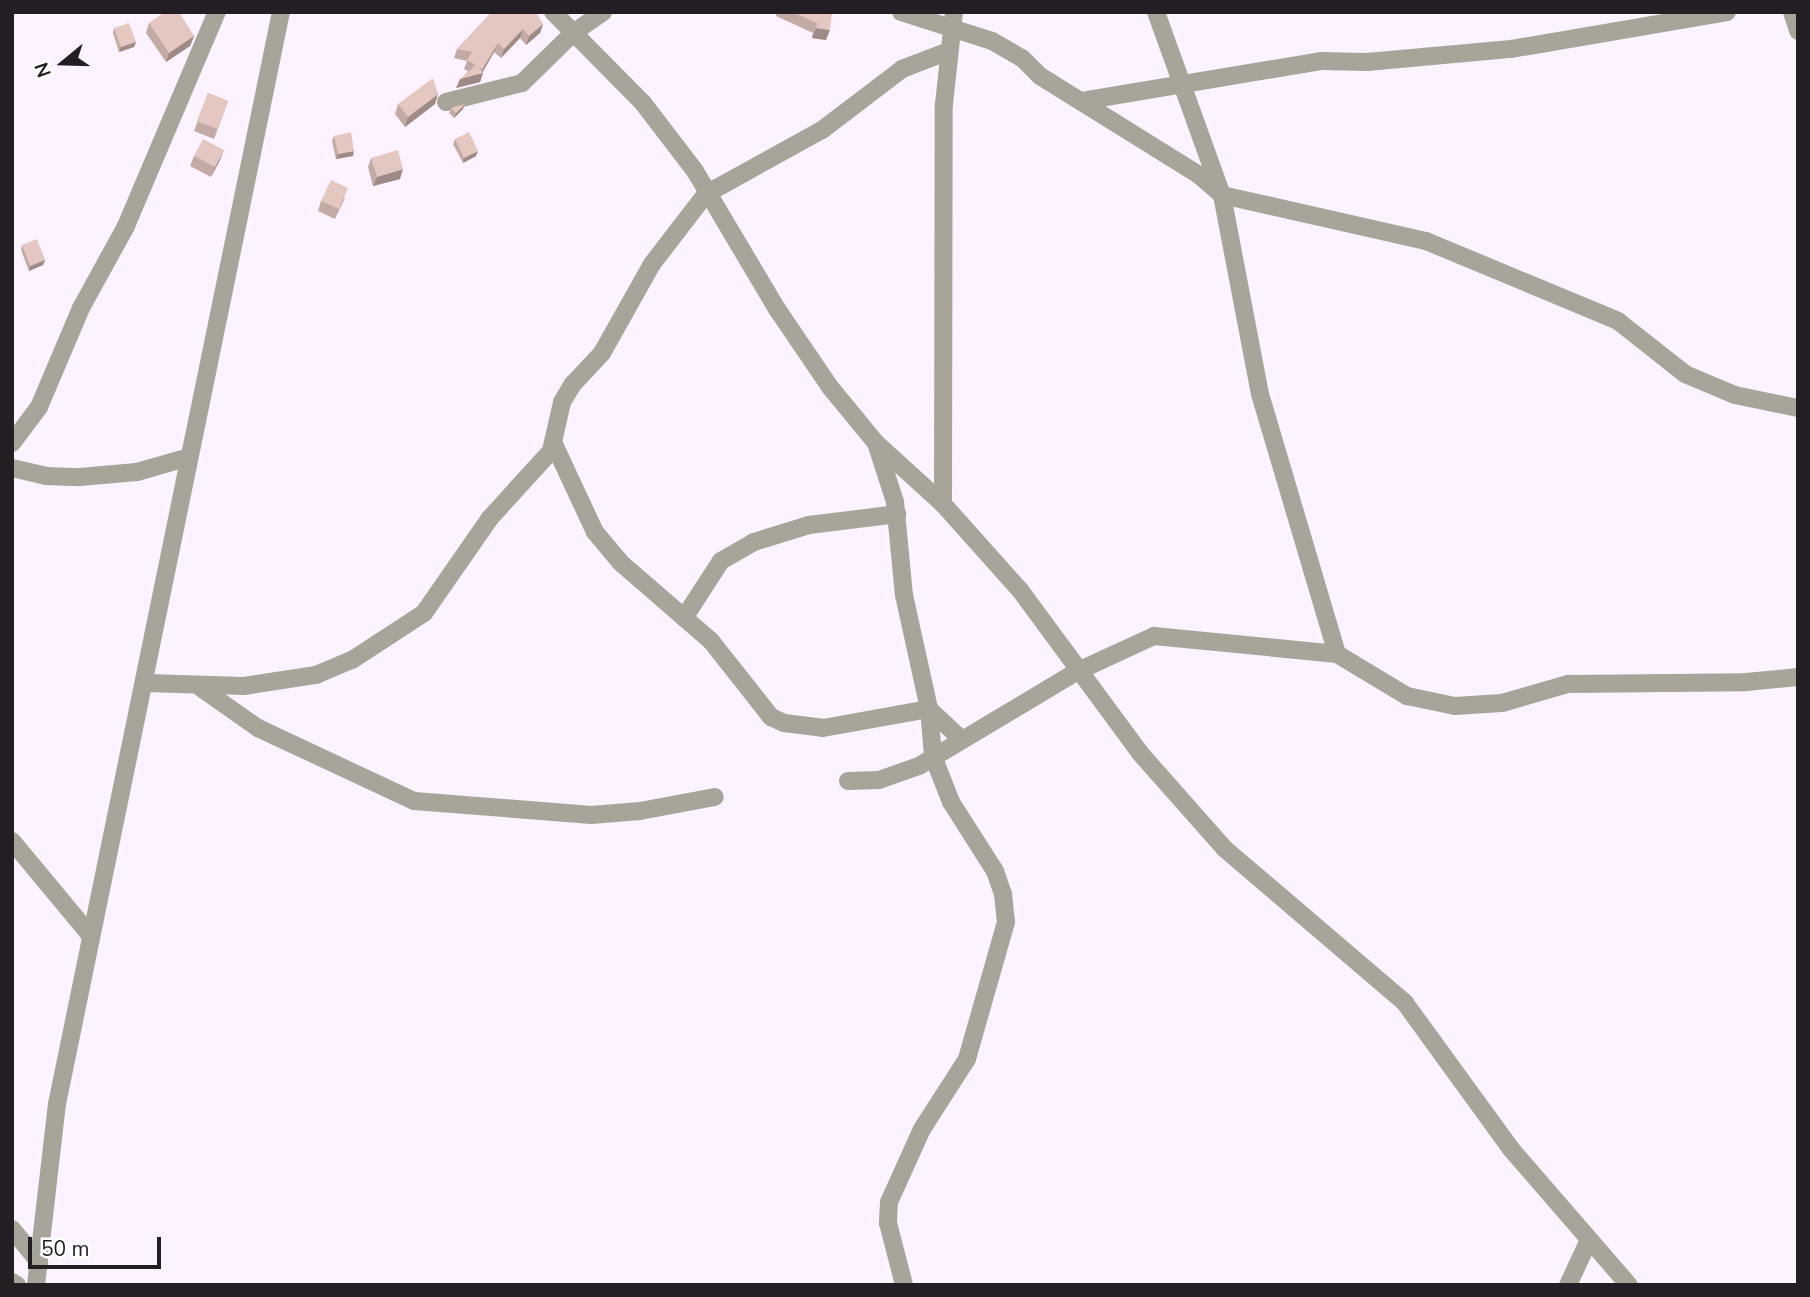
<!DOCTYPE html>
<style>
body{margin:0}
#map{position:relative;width:1810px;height:1297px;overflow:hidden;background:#fdf2ff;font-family:"Nunito Sans",sans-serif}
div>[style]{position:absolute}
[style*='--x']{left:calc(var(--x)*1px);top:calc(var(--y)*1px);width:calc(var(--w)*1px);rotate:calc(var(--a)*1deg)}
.minor>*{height:18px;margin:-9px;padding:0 9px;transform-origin:9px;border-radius:9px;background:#a7a49a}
.wall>*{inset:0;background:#c3aba5}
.shaded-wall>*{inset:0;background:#9f8b86}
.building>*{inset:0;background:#e3c7c0}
span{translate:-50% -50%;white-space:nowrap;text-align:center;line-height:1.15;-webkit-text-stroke:5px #fff;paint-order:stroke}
.frame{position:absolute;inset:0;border:14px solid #231d24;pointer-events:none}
.north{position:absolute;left:28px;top:28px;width:70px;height:70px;-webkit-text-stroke:5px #fff;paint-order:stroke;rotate:251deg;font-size:19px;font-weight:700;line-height:28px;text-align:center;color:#231d24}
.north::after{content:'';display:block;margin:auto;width:24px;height:32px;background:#231d24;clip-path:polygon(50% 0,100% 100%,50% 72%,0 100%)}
.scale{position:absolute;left:28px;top:1237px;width:133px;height:32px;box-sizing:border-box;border:4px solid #231d24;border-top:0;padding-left:9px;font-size:21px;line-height:24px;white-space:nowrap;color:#231d24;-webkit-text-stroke:5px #fff;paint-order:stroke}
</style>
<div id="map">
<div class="minor">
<i style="--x:553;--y:12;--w:128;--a:45.3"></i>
<i style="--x:643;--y:103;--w:86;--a:52.6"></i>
<i style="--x:695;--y:171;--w:161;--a:59.3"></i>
<i style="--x:777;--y:309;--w:94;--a:55.8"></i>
<i style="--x:830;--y:387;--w:72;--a:50.6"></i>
<i style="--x:876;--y:443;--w:91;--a:42.3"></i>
<i style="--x:943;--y:504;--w:115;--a:48.2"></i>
<i style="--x:1020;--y:590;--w:202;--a:53.6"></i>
<i style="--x:1140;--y:753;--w:128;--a:48.5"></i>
<i style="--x:1225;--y:849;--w:237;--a:40.5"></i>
<i style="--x:1405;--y:1003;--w:180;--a:54"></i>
<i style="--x:1511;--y:1149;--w:180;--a:49.1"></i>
<i style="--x:901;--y:12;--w:96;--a:17.7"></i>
<i style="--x:992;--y:41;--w:34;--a:30"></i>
<i style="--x:1022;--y:58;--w:25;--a:45"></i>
<i style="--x:1040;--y:76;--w:187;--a:31.9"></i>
<i style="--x:1199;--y:175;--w:30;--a:41"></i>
<i style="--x:1222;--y:195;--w:209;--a:12.7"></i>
<i style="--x:1426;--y:241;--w:208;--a:22.6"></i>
<i style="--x:1618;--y:321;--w:85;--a:38.3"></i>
<i style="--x:1685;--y:374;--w:54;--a:22.8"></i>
<i style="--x:1735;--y:395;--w:64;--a:11.7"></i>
<i style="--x:1156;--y:12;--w:195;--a:70.2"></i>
<i style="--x:1222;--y:195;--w:203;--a:79.2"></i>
<i style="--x:1260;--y:394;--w:271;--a:73.5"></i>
<i style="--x:1792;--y:12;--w:20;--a:72"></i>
<i style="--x:1082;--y:101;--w:242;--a:-9.5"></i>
<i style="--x:1321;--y:61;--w:46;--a:1.2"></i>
<i style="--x:1367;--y:62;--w:145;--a:-5.2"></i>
<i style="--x:1511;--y:49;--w:219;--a:-9.7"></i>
<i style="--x:446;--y:102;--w:78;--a:-14"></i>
<i style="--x:522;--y:83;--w:71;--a:-44.4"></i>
<i style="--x:573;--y:33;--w:37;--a:-35"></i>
<i style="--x:553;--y:442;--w:99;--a:65"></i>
<i style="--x:595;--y:532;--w:40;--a:50"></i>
<i style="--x:621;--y:563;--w:119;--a:40.9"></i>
<i style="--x:711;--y:641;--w:97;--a:51.7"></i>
<i style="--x:771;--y:717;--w:14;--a:25"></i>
<i style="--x:784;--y:723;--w:39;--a:7"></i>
<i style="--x:823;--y:728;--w:108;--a:-10.2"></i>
<i style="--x:12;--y:443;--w:45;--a:-53.1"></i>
<i style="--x:39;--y:407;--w:108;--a:-67"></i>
<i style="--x:81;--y:308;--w:94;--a:-61.2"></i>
<i style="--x:126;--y:226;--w:233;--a:-67"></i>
<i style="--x:876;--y:443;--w:62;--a:72.1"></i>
<i style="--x:895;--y:502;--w:93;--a:84.5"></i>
<i style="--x:904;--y:595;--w:117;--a:77.6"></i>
<i style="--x:929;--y:709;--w:47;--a:85.1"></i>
<i style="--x:933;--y:756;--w:49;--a:68.6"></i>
<i style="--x:951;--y:802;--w:82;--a:57.5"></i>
<i style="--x:995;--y:871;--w:24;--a:71"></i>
<i style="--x:1003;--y:894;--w:28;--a:84"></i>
<i style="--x:1006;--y:922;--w:142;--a:105.9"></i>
<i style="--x:967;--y:1059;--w:83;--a:122.7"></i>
<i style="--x:922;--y:1129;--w:80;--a:114.3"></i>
<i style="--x:889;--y:1202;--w:21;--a:93"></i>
<i style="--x:888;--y:1223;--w:64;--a:75.5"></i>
<i style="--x:12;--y:468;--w:35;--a:13"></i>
<i style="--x:46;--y:476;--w:34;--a:2"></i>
<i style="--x:80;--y:477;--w:57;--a:-5"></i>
<i style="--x:137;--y:472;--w:54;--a:-16.1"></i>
<i style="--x:943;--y:504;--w:400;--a:-89.9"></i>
<i style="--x:944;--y:104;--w:93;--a:-83.8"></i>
<i style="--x:684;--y:618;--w:68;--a:-57"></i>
<i style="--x:721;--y:561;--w:38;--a:-30"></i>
<i style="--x:754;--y:542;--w:58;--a:-17.2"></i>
<i style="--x:809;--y:525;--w:89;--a:-7.1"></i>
<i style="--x:146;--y:683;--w:98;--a:1.8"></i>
<i style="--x:244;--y:686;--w:73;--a:-8.7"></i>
<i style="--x:316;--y:675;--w:39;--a:-23"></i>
<i style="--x:352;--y:660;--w:86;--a:-33.1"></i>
<i style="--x:424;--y:613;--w:116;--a:-55.2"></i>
<i style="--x:490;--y:518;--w:91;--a:-47.7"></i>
<i style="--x:551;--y:451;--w:50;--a:-77.3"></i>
<i style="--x:562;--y:402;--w:21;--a:-59"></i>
<i style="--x:573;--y:384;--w:42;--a:-46.9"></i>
<i style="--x:602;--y:353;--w:102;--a:-60.7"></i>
<i style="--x:652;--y:264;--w:88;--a:-52.4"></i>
<i style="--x:706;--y:194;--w:132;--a:-28.9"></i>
<i style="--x:822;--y:130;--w:101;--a:-37.3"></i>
<i style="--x:902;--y:69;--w:47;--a:-21.1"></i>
<i style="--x:201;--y:688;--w:70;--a:35.1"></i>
<i style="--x:258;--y:728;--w:172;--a:25.1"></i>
<i style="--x:414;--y:801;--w:178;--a:4.5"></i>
<i style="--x:591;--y:815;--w:49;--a:-4.7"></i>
<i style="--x:640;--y:811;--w:76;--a:-10.6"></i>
<i style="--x:929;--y:709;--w:42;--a:43.1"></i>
<i style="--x:848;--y:781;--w:31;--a:-2"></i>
<i style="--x:879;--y:780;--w:42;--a:-19.3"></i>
<i style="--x:919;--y:766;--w:185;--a:-30.9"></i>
<i style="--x:1078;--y:671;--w:84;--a:-24.7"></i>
<i style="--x:1154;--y:636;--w:184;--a:5.6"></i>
<i style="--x:1337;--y:654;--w:82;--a:31"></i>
<i style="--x:1407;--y:696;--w:49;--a:11.8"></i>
<i style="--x:1455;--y:706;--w:47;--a:-3.7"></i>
<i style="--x:1502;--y:703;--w:69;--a:-16.1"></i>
<i style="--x:1568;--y:684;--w:178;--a:-0.6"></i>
<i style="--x:1746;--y:682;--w:52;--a:-5.5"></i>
<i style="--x:12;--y:841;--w:122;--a:50.3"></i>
<i style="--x:12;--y:1229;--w:43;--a:50.7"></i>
<i style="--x:12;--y:1282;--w:6;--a:31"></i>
<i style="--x:36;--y:1285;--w:182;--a:-83.4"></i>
<i style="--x:57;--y:1104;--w:1115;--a:-78.41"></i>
<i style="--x:1568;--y:1285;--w:50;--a:-65"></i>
</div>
<div class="wall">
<i style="clip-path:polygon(492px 12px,543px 24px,540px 33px,526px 45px,520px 38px,501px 58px,494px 52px,483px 72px,483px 73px,480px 82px,456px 88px,468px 71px,464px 69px,467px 61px,454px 58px,457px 49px)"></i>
<i style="clip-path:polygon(777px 12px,832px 12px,826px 40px,812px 38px,813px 33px,776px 16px)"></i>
<i style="clip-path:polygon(149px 23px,194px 36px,190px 46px,166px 62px,146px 33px)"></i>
<i style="clip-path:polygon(114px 28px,136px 42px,134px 47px,119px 52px,113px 33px)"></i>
<i style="clip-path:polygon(208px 93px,228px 101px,214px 139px,194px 131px)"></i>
<i style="clip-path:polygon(398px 104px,435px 104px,405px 127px,395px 114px)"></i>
<i style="clip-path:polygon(451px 108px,463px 109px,454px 118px,449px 113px)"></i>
<i style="clip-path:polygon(334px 136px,353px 156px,336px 159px,332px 141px)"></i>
<i style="clip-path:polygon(455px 139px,476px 156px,463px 163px,453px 144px)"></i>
<i style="clip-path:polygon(194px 156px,220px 160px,211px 177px,190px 166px)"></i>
<i style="clip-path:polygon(371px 158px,400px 179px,373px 186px,368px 167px)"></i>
<i style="clip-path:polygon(345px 198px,335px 219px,318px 211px,321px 201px)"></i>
<i style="clip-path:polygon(22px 245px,45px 260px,43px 265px,29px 271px,21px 250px)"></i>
</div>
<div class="shaded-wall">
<i style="clip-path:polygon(543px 24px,540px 33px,526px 45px,529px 36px)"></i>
<i style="clip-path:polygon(816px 28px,830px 30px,826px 40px,812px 38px)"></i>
<i style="clip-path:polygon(523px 29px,520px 38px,501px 58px,504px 49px)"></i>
<i style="clip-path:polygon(194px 36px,190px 46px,166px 62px,169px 53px)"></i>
<i style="clip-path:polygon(136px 42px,134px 47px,119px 52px,121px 47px)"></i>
<i style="clip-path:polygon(498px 43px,494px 52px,482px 73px,483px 73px,480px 82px,456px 88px,460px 79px,481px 73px)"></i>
<i style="clip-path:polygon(438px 94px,435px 104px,405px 127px,408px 117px)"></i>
<i style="clip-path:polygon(465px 104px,463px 109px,454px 118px,456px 113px)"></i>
<i style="clip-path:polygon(224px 150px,220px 160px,211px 177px,215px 167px)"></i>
<i style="clip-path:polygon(354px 151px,353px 156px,336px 159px,338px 154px)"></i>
<i style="clip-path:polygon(478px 151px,476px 156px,463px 163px,464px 158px)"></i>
<i style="clip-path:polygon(403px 169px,400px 179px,373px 186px,377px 177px)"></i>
<i style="clip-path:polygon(45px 260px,43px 265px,29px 271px,30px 266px)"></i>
</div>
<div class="building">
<i style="clip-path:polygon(165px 12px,179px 12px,194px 36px,169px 53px,149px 23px)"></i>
<i style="clip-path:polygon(492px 12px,536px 12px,543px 24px,529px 36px,523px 29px,504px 49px,498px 43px,482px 69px,478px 66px,483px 73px,460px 79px,476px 65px,467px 60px,472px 52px,457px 49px)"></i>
<i style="clip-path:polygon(792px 12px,832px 12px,830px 30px,816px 28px,817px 23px)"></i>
<i style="clip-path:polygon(129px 23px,136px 42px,121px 47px,114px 28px)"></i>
<i style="clip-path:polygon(433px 78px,438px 94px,408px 117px,398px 104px)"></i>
<i style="clip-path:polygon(208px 93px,228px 101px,218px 129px,197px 121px)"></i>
<i style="clip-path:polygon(465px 104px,456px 113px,451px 108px)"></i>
<i style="clip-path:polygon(351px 132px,354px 151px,338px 154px,334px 136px)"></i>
<i style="clip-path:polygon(469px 132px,478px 151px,464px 158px,455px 139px)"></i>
<i style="clip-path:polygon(203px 139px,224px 150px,215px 167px,194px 156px)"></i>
<i style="clip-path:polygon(398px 150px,403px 169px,377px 177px,371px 158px)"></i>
<i style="clip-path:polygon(331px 180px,348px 188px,339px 209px,321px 201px)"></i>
<i style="clip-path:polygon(37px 239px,45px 260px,30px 266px,22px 245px)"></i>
</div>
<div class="frame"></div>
<div class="north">N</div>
<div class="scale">50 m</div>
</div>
